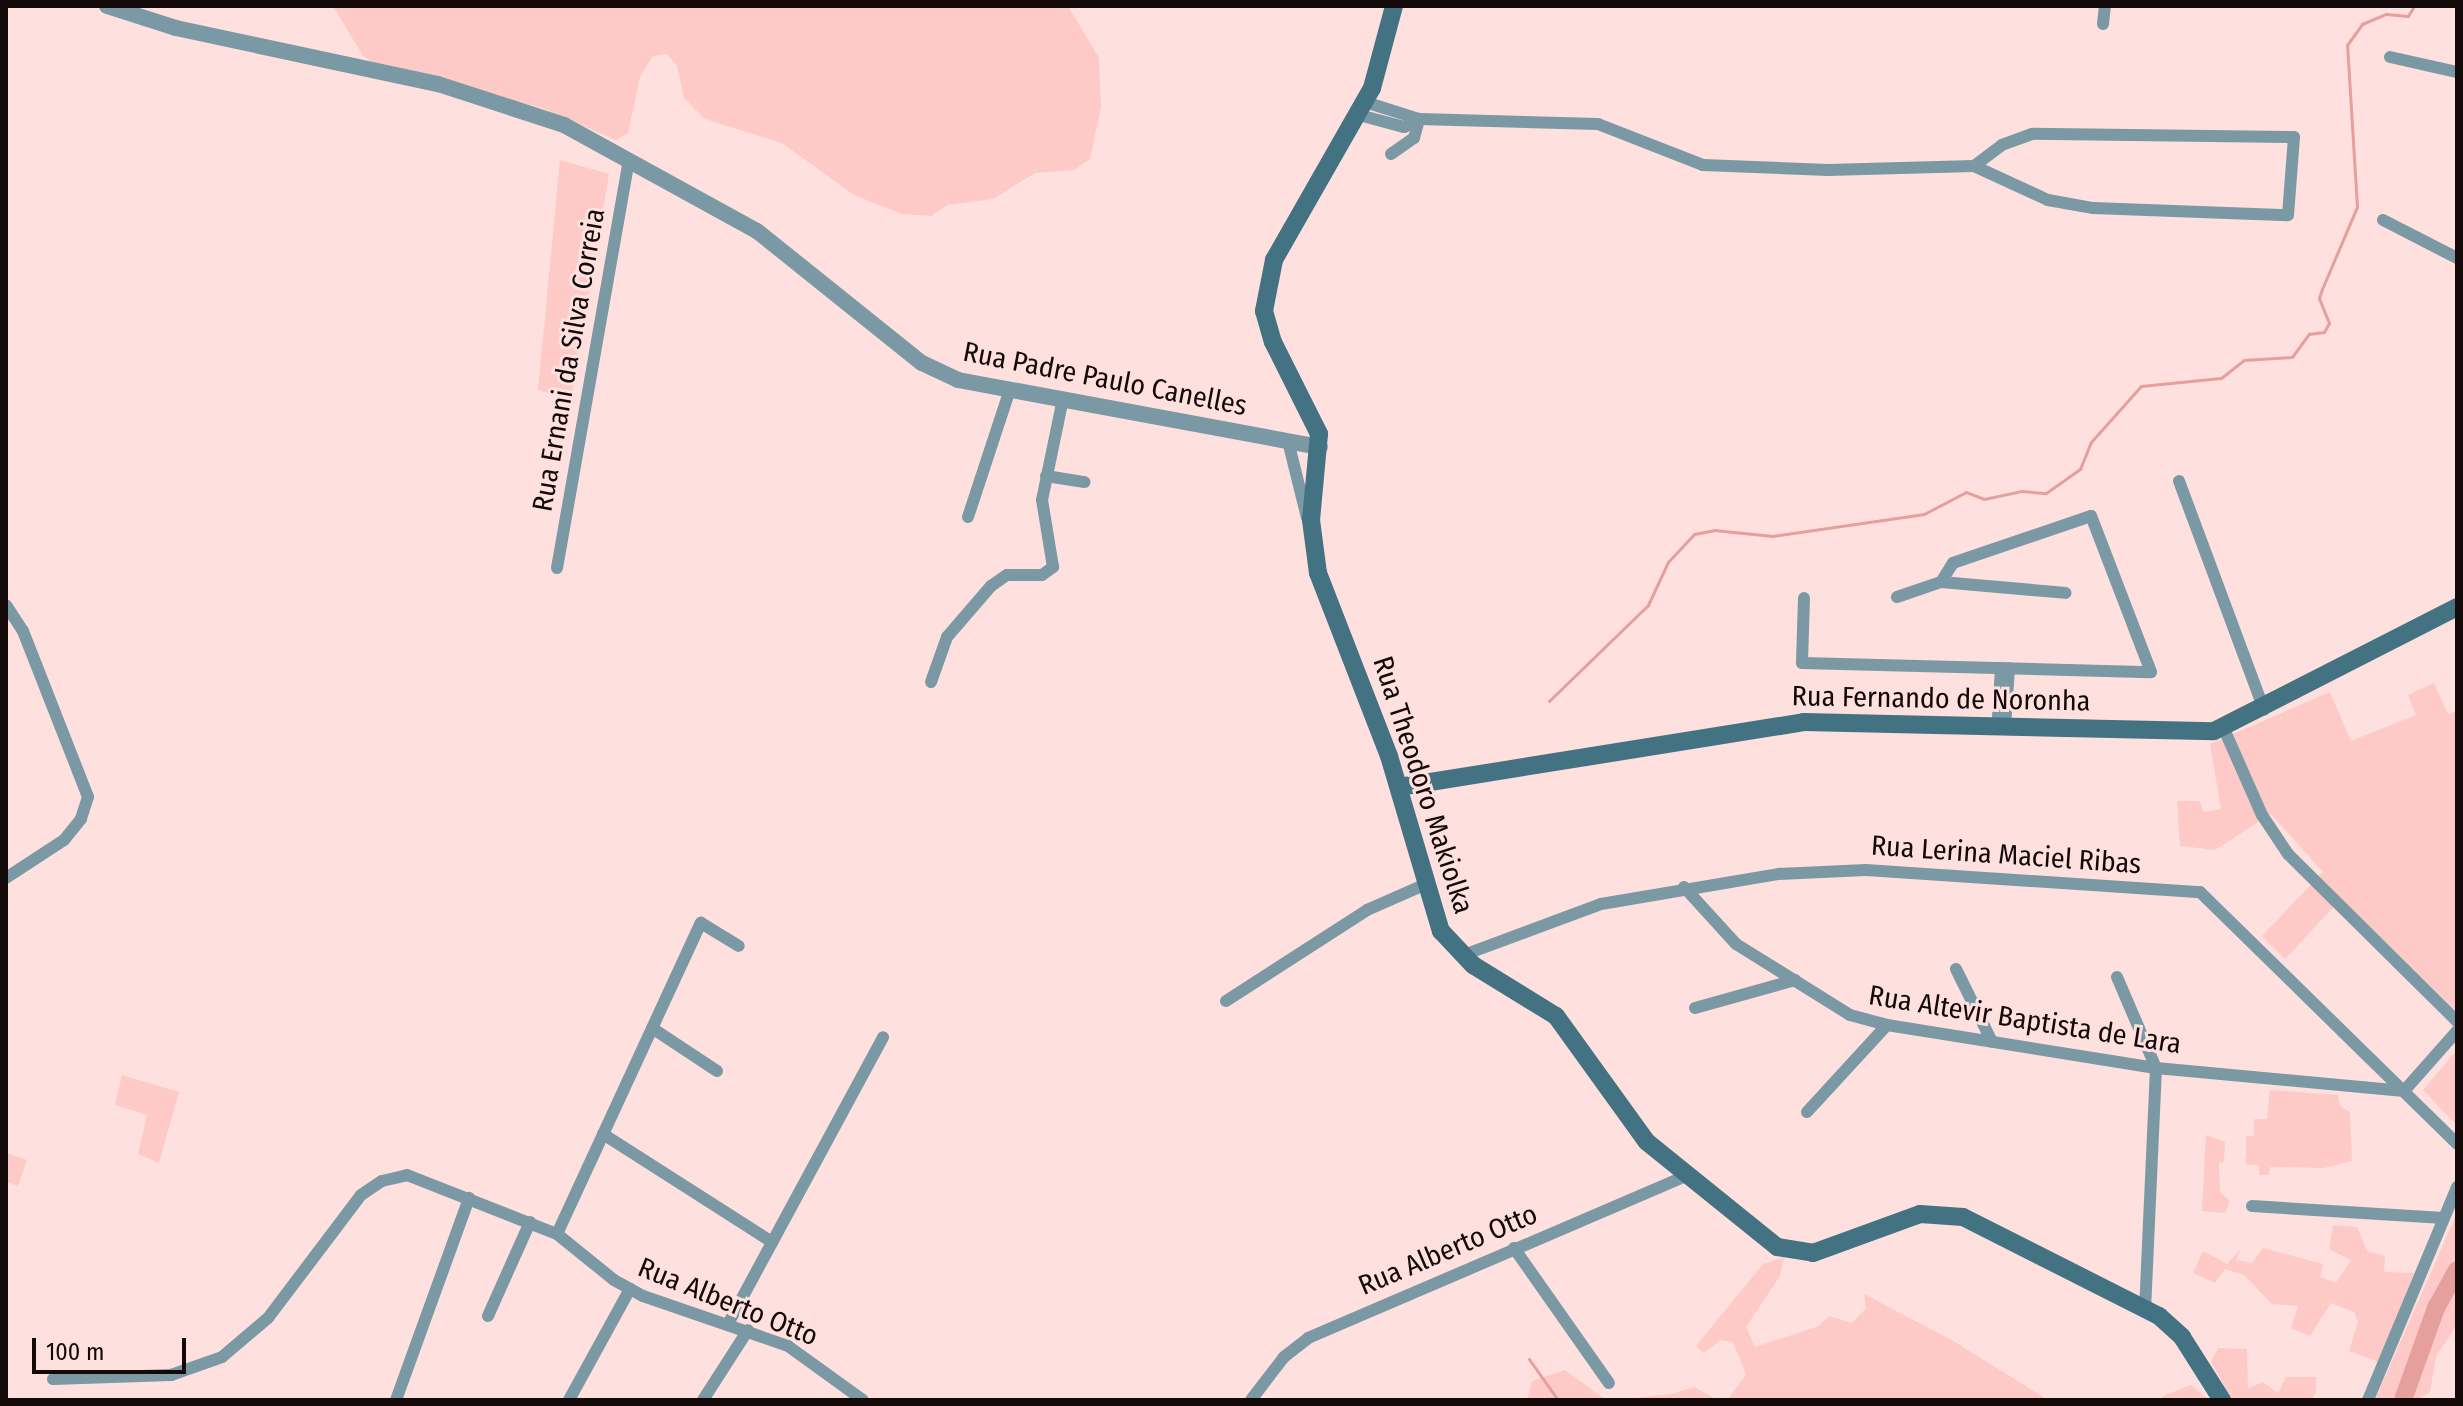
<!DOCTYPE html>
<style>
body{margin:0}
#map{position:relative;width:2463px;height:1406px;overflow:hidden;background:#fee0df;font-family:"Fira Sans Condensed",sans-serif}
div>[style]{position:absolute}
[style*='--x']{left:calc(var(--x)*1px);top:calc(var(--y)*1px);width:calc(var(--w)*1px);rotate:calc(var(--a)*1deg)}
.green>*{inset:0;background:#fdcac8}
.stream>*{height:3px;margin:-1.5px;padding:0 1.5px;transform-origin:1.5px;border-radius:1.5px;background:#e59f9d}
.river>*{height:18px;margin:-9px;padding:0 9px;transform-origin:9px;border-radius:9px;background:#e59f9d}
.minor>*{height:12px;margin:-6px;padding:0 6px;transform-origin:6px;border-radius:6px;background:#7a99a4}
.tertiary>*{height:16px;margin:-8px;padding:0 8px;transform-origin:8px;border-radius:8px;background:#7a99a4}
.secondary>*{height:18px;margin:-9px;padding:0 9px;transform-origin:9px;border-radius:9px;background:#437282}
span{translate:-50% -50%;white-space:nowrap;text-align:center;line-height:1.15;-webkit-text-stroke:6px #fee0df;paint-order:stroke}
.street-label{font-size:28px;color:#130909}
.frame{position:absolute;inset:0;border:8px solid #130909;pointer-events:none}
.scale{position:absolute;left:32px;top:1338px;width:154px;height:36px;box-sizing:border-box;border:4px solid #130909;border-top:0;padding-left:10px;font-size:24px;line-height:28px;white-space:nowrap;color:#130909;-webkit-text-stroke:6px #fee0df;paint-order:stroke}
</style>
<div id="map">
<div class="green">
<i style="clip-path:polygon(333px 6px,1068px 6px,1099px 58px,1101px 107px,1090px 159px,1074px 170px,1035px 173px,993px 199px,947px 205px,931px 216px,902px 214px,854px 195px,782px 143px,705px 119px,684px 98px,677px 66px,667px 54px,653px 56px,640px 77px,628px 133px,616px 140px,542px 108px,379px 66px,363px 56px)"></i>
<i style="clip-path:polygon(560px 160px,609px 174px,571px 400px,538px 390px)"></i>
<i style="clip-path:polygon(2434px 683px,2448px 714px,2457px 711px,2457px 1012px,2341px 899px,2285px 959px,2262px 936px,2323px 872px,2271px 814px,2215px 850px,2180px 846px,2177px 801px,2199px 801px,2204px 812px,2221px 809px,2210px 744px,2330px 692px,2351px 741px,2416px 715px,2408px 695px)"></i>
<i style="clip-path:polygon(2457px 1050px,2457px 1125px,2423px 1090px)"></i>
<i style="clip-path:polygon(122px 1075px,179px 1092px,159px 1163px,138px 1154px,147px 1115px,115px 1105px)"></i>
<i style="clip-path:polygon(2270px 1090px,2338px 1095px,2340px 1106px,2350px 1112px,2352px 1161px,2324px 1168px,2270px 1167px,2269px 1175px,2259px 1175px,2259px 1165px,2246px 1164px,2246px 1136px,2254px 1136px,2254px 1119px,2267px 1119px)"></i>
<i style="clip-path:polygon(2206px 1135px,2225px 1142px,2224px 1162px,2219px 1163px,2220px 1192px,2230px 1201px,2225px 1213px,2202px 1211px)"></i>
<i style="clip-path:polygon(6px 1153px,27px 1160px,18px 1186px,6px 1182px)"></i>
<i style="clip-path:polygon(2457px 1213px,2457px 1325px,2436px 1356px,2430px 1392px,2418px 1400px,2375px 1400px)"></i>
<i style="clip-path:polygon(2333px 1225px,2357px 1227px,2367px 1251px,2385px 1256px,2384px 1272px,2414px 1273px,2379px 1362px,2349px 1351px,2358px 1322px,2354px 1312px,2331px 1303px,2310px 1336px,2291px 1328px,2298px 1306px,2272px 1304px,2244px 1275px,2225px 1269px,2215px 1283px,2193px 1273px,2203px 1251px,2227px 1264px,2241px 1249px,2236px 1260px,2252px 1263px,2263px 1248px,2323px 1264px,2320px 1277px,2336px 1283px,2351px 1260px,2329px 1249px)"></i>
<i style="clip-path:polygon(1784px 1257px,1780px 1276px,1746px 1327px,1755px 1347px,1819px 1326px,1829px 1316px,1852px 1323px,1866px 1308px,1864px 1294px,1955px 1342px,2048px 1400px,1727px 1400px,1746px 1375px,1733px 1342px,1721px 1340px,1703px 1353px,1696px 1346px,1763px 1264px)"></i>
<i style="clip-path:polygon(2218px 1348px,2247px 1349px,2248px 1388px,2263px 1382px,2278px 1393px,2286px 1377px,2316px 1377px,2316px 1393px,2311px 1400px,2232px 1400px,2211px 1362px)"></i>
<i style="clip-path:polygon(1565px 1370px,1606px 1400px,1527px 1400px,1532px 1381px)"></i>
<i style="clip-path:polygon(2191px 1385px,2209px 1400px,2160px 1400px,2163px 1396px)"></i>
<i style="clip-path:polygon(1694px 1387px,1718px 1400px,1615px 1400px,1671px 1394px)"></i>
</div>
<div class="stream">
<i style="--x:1549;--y:701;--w:138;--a:-44.1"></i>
<i style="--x:1648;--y:605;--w:47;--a:-65.1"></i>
<i style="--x:1668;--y:562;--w:38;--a:-47"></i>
<i style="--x:1694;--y:534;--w:20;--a:-11"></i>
<i style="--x:1714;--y:530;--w:59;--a:5.8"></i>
<i style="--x:1773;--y:536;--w:153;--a:-8.3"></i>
<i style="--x:1924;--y:514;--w:47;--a:-27.6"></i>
<i style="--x:1966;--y:492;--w:19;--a:21"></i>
<i style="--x:1984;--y:499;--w:38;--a:-12"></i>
<i style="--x:2021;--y:491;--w:25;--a:5"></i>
<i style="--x:2046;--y:493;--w:42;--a:-35.2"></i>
<i style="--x:2080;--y:469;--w:29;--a:-68"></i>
<i style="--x:2091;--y:442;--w:75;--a:-48.2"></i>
<i style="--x:2141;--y:386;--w:80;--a:-5.7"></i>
<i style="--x:2221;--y:378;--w:29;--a:-38"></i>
<i style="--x:2244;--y:360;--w:48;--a:-3.6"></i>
<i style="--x:2292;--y:357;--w:29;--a:-54"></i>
<i style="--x:2309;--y:334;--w:15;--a:-8"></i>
<i style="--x:2324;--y:332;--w:10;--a:-61"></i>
<i style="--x:2329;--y:323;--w:27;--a:-112"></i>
<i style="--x:2319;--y:298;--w:9;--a:-72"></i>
<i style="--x:2322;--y:289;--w:89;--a:-66.9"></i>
<i style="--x:2357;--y:207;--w:162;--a:-93.5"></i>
<i style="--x:2347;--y:45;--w:26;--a:-54"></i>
<i style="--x:2362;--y:24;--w:26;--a:-23"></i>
<i style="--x:2386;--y:14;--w:22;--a:5"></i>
<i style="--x:2408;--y:16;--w:12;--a:-59"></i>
<i style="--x:1529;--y:1359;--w:50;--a:54.7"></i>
</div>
<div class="river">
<i style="--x:2403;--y:1400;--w:98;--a:-70.3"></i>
<i style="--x:2436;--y:1308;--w:43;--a:-61.1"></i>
</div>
<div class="minor">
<i style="--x:2103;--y:24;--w:18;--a:-84"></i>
<i style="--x:2390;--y:57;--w:69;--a:12.6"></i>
<i style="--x:1365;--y:102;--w:57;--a:17.5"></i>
<i style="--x:1419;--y:119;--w:179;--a:1.6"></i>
<i style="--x:1598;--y:124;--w:113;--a:21.3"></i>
<i style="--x:1703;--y:165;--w:125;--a:2.3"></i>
<i style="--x:1828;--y:170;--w:146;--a:-1.6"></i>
<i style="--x:1974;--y:166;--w:81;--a:24.7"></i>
<i style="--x:2048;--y:200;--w:46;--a:10.1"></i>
<i style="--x:2093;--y:208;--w:195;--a:2.1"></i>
<i style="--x:2288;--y:215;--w:78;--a:-85.6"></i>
<i style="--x:2294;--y:137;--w:262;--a:-179.3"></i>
<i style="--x:2032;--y:134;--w:32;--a:160"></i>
<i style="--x:2002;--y:145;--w:35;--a:143"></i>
<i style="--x:1359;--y:115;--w:47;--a:14.9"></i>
<i style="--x:1404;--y:127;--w:17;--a:-28"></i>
<i style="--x:1391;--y:154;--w:28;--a:-35"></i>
<i style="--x:1414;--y:138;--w:20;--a:-75"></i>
<i style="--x:2383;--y:220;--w:83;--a:27.2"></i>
<i style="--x:1288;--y:441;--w:79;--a:76.1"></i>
<i style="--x:1046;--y:476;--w:39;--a:9"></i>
<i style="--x:2179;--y:481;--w:244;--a:69.6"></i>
<i style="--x:968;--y:517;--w:135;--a:-71.8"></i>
<i style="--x:557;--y:568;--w:413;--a:-80"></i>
<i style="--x:1897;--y:597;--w:46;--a:-18.8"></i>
<i style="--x:1941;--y:582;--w:125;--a:5"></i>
<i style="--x:1804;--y:598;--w:65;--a:91.8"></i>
<i style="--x:1802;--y:663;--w:349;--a:1.5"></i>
<i style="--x:2151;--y:672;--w:167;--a:-111"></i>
<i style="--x:2091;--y:516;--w:146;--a:161.2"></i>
<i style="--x:1953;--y:563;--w:22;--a:122"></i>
<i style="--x:6;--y:605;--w:31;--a:57"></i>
<i style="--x:23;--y:631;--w:178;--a:68.6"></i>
<i style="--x:88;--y:797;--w:23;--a:108"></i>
<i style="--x:81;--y:819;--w:27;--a:129"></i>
<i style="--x:64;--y:840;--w:69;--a:146.8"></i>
<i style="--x:931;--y:682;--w:48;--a:-70.4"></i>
<i style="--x:947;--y:637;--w:67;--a:-49.2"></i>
<i style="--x:991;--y:586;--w:19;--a:-35"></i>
<i style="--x:1007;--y:575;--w:35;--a:0"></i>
<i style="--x:1042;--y:575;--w:14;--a:-36"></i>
<i style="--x:1053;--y:567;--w:68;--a:-99.3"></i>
<i style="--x:1042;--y:500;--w:103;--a:-78.3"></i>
<i style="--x:1998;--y:717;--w:49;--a:-86.5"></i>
<i style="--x:2005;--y:727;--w:59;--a:-86.1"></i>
<i style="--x:2224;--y:729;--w:94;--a:66.2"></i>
<i style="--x:2262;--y:815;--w:47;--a:56.3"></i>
<i style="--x:2288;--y:854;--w:238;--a:44.7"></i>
<i style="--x:1684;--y:887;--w:77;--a:47.6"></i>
<i style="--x:1736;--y:944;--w:134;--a:31.9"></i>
<i style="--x:1850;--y:1015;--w:38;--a:15"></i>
<i style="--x:1887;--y:1025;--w:272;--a:9.1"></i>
<i style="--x:2156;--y:1068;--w:249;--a:5.3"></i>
<i style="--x:2404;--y:1091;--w:80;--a:-48.5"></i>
<i style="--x:1461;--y:956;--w:149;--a:-20.4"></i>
<i style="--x:1601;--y:904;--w:181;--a:-9.6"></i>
<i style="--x:1779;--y:874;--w:87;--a:-2.6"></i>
<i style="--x:1866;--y:870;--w:335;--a:3.8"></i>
<i style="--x:2200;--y:892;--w:360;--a:44.4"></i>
<i style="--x:1956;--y:969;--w:81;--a:63.7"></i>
<i style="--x:2117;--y:977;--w:99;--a:66.8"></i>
<i style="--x:2156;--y:1068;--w:239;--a:92.6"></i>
<i style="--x:1226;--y:1001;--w:168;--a:-32.8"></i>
<i style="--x:1367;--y:910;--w:64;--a:-23.8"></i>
<i style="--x:1695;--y:1008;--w:104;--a:-15.6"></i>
<i style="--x:652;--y:1028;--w:78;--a:33.5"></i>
<i style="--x:1807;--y:1112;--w:118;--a:-47.4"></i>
<i style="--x:603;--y:1134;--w:201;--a:32.6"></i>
<i style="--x:2252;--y:1206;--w:192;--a:3.6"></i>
<i style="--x:557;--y:1234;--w:343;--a:-65.2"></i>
<i style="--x:701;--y:923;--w:44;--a:31.2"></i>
<i style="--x:1514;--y:1248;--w:165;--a:54.9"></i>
<i style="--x:488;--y:1316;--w:103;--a:-65.9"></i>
<i style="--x:728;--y:1324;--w:326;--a:-61.6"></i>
<i style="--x:53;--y:1379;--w:118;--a:-1.9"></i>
<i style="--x:171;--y:1375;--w:54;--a:-19.4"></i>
<i style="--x:222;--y:1357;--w:60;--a:-40.3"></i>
<i style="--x:268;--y:1318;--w:154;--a:-52.9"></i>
<i style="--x:361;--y:1195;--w:25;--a:-34"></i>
<i style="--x:382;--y:1181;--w:26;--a:-13"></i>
<i style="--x:407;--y:1175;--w:161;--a:21.5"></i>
<i style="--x:557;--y:1234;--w:73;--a:38.9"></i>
<i style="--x:614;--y:1280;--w:33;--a:29"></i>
<i style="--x:643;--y:1296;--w:153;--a:19"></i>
<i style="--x:788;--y:1346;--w:92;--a:35.8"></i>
<i style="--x:396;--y:1400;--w:215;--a:-70.1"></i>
<i style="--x:569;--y:1400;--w:127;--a:-61.2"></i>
<i style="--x:703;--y:1400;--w:83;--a:-57.3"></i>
<i style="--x:1251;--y:1400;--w:54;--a:-52.5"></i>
<i style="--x:1284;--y:1357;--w:31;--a:-38"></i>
<i style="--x:1308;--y:1338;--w:411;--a:-23.2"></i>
<i style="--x:2368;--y:1400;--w:231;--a:-67.3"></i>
</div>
<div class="tertiary">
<i style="--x:107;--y:6;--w:72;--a:17.7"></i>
<i style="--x:176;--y:28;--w:268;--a:12.1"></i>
<i style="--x:438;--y:84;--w:133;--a:18"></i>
<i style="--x:564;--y:125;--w:220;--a:28.8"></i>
<i style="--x:757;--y:231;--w:211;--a:38.7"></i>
<i style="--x:922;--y:363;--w:40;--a:25"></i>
<i style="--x:958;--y:380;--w:368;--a:10.5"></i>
</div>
<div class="secondary">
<i style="--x:1394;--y:6;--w:85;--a:105"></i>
<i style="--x:1372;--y:88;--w:198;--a:119.7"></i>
<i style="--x:1274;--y:260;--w:52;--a:101.1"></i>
<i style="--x:1264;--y:311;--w:32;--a:74"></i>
<i style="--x:1273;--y:342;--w:103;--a:63.4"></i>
<i style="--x:1319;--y:434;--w:86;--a:95.3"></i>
<i style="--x:1311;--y:520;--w:53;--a:82.5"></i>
<i style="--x:1318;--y:573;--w:196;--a:68.8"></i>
<i style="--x:1389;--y:756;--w:183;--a:73.5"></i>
<i style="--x:1441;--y:931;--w:47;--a:46.7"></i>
<i style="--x:1473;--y:965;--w:97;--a:31.6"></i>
<i style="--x:1556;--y:1016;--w:155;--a:54.2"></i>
<i style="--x:1647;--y:1142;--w:167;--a:38.9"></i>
<i style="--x:1777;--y:1247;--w:36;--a:9"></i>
<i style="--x:1813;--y:1253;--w:114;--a:-20"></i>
<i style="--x:1920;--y:1214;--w:43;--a:4"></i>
<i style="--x:1963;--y:1217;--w:220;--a:26.8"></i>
<i style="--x:2159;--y:1316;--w:31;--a:42"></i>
<i style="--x:2182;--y:1337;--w:75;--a:57.6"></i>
<i style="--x:1399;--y:787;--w:410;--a:-9.1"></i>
<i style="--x:1804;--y:722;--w:410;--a:1.3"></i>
<i style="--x:2214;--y:731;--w:273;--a:-27"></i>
</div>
<div class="street-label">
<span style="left:569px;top:360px;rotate:-80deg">Rua Ernani da Silva Correia</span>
<span style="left:1105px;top:379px;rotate:11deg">Rua Padre Paulo Canelles</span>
<span style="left:1941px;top:699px;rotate:1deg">Rua Fernando de Noronha</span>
<span style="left:1423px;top:785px;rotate:72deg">Rua Theodoro Makiolka</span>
<span style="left:2006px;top:855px;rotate:4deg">Rua Lerina Maciel Ribas</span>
<span style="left:2025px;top:1020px;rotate:9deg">Rua Altevir Baptista de Lara</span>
<span style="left:1448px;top:1250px;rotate:-23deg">Rua Alberto Otto</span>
<span style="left:728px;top:1302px;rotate:22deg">Rua Alberto Otto</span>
</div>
<div class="frame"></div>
<div class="scale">100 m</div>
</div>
